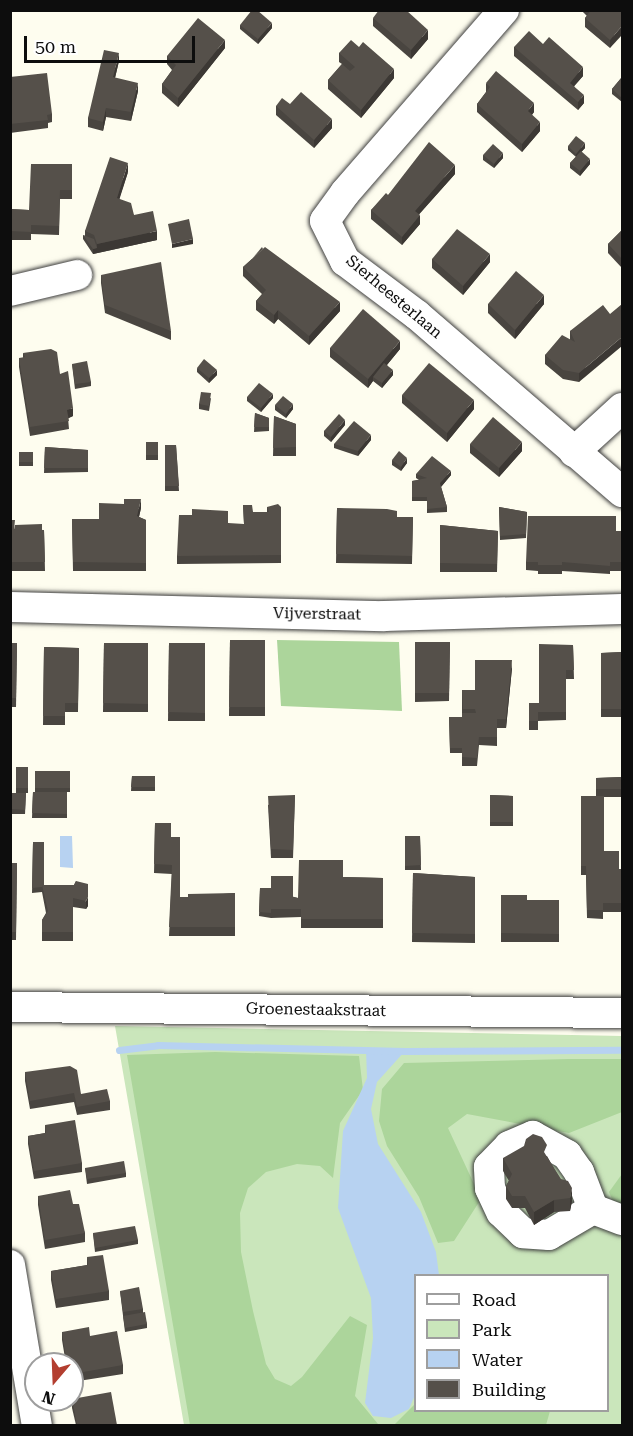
<!DOCTYPE html>
<style>
body{margin:0}
#map{position:relative;width:633px;height:1436px;overflow:hidden;background:#fefdef;font-family:"Roboto Serif",serif}
div>[style]{position:absolute}
[style*='--x']{left:calc(var(--x)*1px);top:calc(var(--y)*1px);width:calc(var(--w)*1px);rotate:calc(var(--a)*1deg)}
.green>*{inset:0;background:#cae6bb}
.forest>*{inset:0;background:#acd59b}
.water>*{inset:0;background:#b7d2f1}
.stream>*{height:7px;margin:-3.5px;padding:0 3.5px;transform-origin:3.5px;border-radius:3.5px;background:#b7d2f1}
.roads{filter:drop-shadow(0 0 2px #404040) drop-shadow(0 0 2px #404040)}
.minor>*{height:30px;margin:-15px;padding:0 15px;transform-origin:15px;border-radius:15px;background:#fff}
.wall>*{inset:0;background:#494540}
.shaded-wall>*{inset:0;background:#3c3834}
.building>*{inset:0;background:#55504a}
span{translate:-50% -50%;white-space:nowrap;text-align:center;line-height:1.15;-webkit-text-stroke:6px #fff;paint-order:stroke}
.street-label{font-size:16px;color:#0d0d0d}
.frame{position:absolute;inset:0;border:12px solid #0d0d0d;pointer-events:none}
.legend{position:absolute;left:414px;top:1274px;width:195px;height:138px;box-sizing:border-box;background:#fff;border:2px solid #9e9e9e;margin:0;padding:8px 10px;list-style:none;font-size:18px;color:#0d0d0d}
.legend li{display:flex;align-items:center;gap:12px;height:30px}
.legend b{width:30px;border:2px solid #9e9e9e}
.north{position:absolute;left:24px;top:1352px;width:60px;height:60px;box-sizing:border-box;background:#fff;border:2px solid #9e9e9e;border-radius:50%;rotate:199deg;font-size:16px;font-weight:700;line-height:24px;text-align:center;color:#0d0d0d}
.north::after{content:'';display:block;margin:auto;width:21px;height:27px;background:#b33e30;clip-path:polygon(50% 0,100% 100%,50% 72%,0 100%)}
.scale{position:absolute;left:24px;top:36px;width:171px;height:27px;box-sizing:border-box;border:3px solid #0d0d0d;border-top:0;padding-left:8px;font-size:18px;line-height:21px;white-space:nowrap;color:#0d0d0d;-webkit-text-stroke:4px #fff;paint-order:stroke}
</style>
<div id="map">
<div class="green">
<i style="clip-path:polygon(evenodd,115px 1026px,622px 1036px,622px 1425px,184px 1425px,115px 1026px,416px 1276px,608px 1276px,608px 1410px,416px 1410px,416px 1276px)"></i>
</div>
<div class="forest">
<i style="clip-path:polygon(277px 640px,399px 642px,402px 711px,281px 706px)"></i>
<i style="clip-path:polygon(215px 1052px,359px 1056px,363px 1090px,340px 1123px,333px 1178px,320px 1166px,297px 1164px,266px 1172px,248px 1188px,240px 1213px,241px 1252px,253px 1311px,266px 1364px,275px 1379px,291px 1386px,302px 1377px,350px 1316px,367px 1325px,355px 1396px,378px 1424px,394px 1425px,415px 1404px,416px 1410px,550px 1411px,546px 1425px,190px 1425px,127px 1055px)"></i>
<i style="clip-path:polygon(569px 1059px,622px 1059px,622px 1112px,569px 1133px,467px 1114px,448px 1128px,481px 1199px,454px 1241px,438px 1243px,419px 1197px,387px 1146px,379px 1121px,382px 1089px,404px 1063px)"></i>
<i style="clip-path:polygon(622px 1174px,622px 1210px,616px 1209px,609px 1192px)"></i>
</div>
<div class="water">
<i style="clip-path:polygon(60px 836px,72px 836px,73px 868px,60px 867px)"></i>
<i style="clip-path:polygon(366px 1050px,405px 1051px,377px 1082px,371px 1109px,378px 1144px,421px 1212px,436px 1252px,439px 1275px,416px 1276px,415px 1395px,409px 1409px,391px 1418px,373px 1416px,365px 1403px,373px 1338px,371px 1298px,338px 1208px,343px 1131px,367px 1078px)"></i>
</div>
<div class="stream">
<i style="--x:119;--y:1050;--w:39;--a:-7"></i>
<i style="--x:158;--y:1045;--w:247;--a:1.4"></i>
<i style="--x:405;--y:1051;--w:217;--a:-0.3"></i>
</div>
<div class="roads">
<div class="minor">
<i style="--x:504;--y:10;--w:242;--a:131"></i>
<i style="--x:345;--y:193;--w:34;--a:126"></i>
<i style="--x:325;--y:221;--w:45;--a:63.4"></i>
<i style="--x:345;--y:261;--w:90;--a:36.9"></i>
<i style="--x:417;--y:315;--w:271;--a:40.8"></i>
<i style="--x:10;--y:291;--w:69;--a:-13.4"></i>
<i style="--x:574;--y:452;--w:65;--a:-42.5"></i>
<i style="--x:10;--y:607;--w:374;--a:1.4"></i>
<i style="--x:384;--y:616;--w:238;--a:-1.7"></i>
<i style="--x:10;--y:1007;--w:612;--a:0.56"></i>
<i style="--x:593;--y:1209;--w:51;--a:149.4"></i>
<i style="--x:549;--y:1235;--w:26;--a:-176"></i>
<i style="--x:523;--y:1233;--w:30;--a:-136"></i>
<i style="--x:501;--y:1212;--w:26;--a:-115"></i>
<i style="--x:490;--y:1188;--w:21;--a:-93"></i>
<i style="--x:489;--y:1167;--w:29;--a:-46"></i>
<i style="--x:509;--y:1146;--w:26;--a:-23"></i>
<i style="--x:533;--y:1136;--w:39;--a:29"></i>
<i style="--x:567;--y:1155;--w:21;--a:55"></i>
<i style="--x:579;--y:1172;--w:40;--a:69"></i>
<i style="--x:593;--y:1209;--w:31;--a:21"></i>
<i style="--x:10;--y:1265;--w:163;--a:80.5"></i>
</div>
</div>
<div class="wall">
<i style="clip-path:polygon(581px 10px,622px 10px,610px 48px,585px 27px,585px 18px,587px 16px)"></i>
<i style="clip-path:polygon(373px 18px,428px 39px,411px 59px,373px 26px)"></i>
<i style="clip-path:polygon(240px 25px,272px 28px,258px 44px,240px 29px)"></i>
<i style="clip-path:polygon(543px 44px,583px 76px,574px 86px,584px 103px,578px 110px,514px 56px,514px 47px)"></i>
<i style="clip-path:polygon(359px 47px,394px 78px,361px 118px,328px 89px,328px 80px,342px 64px,339px 62px,339px 53px)"></i>
<i style="clip-path:polygon(225px 48px,178px 107px,162px 93px,162px 84px,172px 70px,167px 64px,167px 56px)"></i>
<i style="clip-path:polygon(119px 61px,115px 78px,138px 91px,131px 121px,106px 117px,103px 131px,88px 127px,88px 118px)"></i>
<i style="clip-path:polygon(10px 77px,52px 114px,52px 122px,48px 123px,48px 128px,10px 133px)"></i>
<i style="clip-path:polygon(622px 77px,622px 102px,612px 94px,612px 89px)"></i>
<i style="clip-path:polygon(486px 83px,534px 112px,532px 115px,540px 131px,522px 152px,477px 112px,477px 104px,486px 92px)"></i>
<i style="clip-path:polygon(290px 104px,332px 128px,314px 148px,276px 115px,276px 106px)"></i>
<i style="clip-path:polygon(568px 146px,585px 148px,581px 152px,590px 164px,580px 176px,570px 168px,570px 163px,576px 157px,568px 150px)"></i>
<i style="clip-path:polygon(483px 155px,503px 158px,494px 168px,483px 160px)"></i>
<i style="clip-path:polygon(72px 164px,72px 199px,60px 199px,59px 235px,31px 234px,31px 240px,10px 240px,10px 209px,29px 210px)"></i>
<i style="clip-path:polygon(128px 172px,119px 199px,157px 240px,93px 254px,83px 239px,83px 235px,85px 236px,85px 231px)"></i>
<i style="clip-path:polygon(455px 174px,419px 214px,420px 224px,402px 245px,371px 219px,371px 210px,388px 195px)"></i>
<i style="clip-path:polygon(622px 230px,622px 268px,608px 253px,608px 244px)"></i>
<i style="clip-path:polygon(252px 259px,340px 311px,309px 345px,278px 319px,274px 324px,256px 310px,256px 301px,262px 294px,243px 276px,243px 267px)"></i>
<i style="clip-path:polygon(432px 259px,490px 262px,463px 295px,432px 268px)"></i>
<i style="clip-path:polygon(101px 275px,171px 331px,171px 340px,105px 313px,101px 283px)"></i>
<i style="clip-path:polygon(488px 304px,544px 304px,515px 339px,488px 313px)"></i>
<i style="clip-path:polygon(610px 314px,579px 382px,563px 379px,545px 364px,545px 355px,570px 340px,570px 331px)"></i>
<i style="clip-path:polygon(330px 348px,400px 349px,387px 365px,393px 375px,382px 388px,373px 381px,368px 388px,330px 357px)"></i>
<i style="clip-path:polygon(23px 353px,60px 374px,73px 416px,68px 418px,69px 429px,30px 436px,19px 367px,19px 358px,23px 358px)"></i>
<i style="clip-path:polygon(72px 364px,91px 382px,91px 386px,75px 389px)"></i>
<i style="clip-path:polygon(197px 368px,217px 375px,209px 383px,197px 372px)"></i>
<i style="clip-path:polygon(402px 395px,474px 409px,447px 442px,402px 403px)"></i>
<i style="clip-path:polygon(247px 397px,273px 398px,261px 412px,247px 401px)"></i>
<i style="clip-path:polygon(211px 398px,209px 411px,199px 409px,199px 404px)"></i>
<i style="clip-path:polygon(275px 405px,293px 409px,286px 418px,275px 410px)"></i>
<i style="clip-path:polygon(255px 413px,269px 418px,269px 431px,254px 432px)"></i>
<i style="clip-path:polygon(274px 416px,296px 424px,296px 456px,273px 456px)"></i>
<i style="clip-path:polygon(345px 425px,331px 442px,324px 436px,324px 431px)"></i>
<i style="clip-path:polygon(371px 440px,358px 456px,334px 448px,334px 444px)"></i>
<i style="clip-path:polygon(146px 442px,158px 442px,158px 460px,146px 460px)"></i>
<i style="clip-path:polygon(470px 444px,522px 451px,499px 477px,470px 453px)"></i>
<i style="clip-path:polygon(165px 445px,176px 445px,179px 491px,165px 491px)"></i>
<i style="clip-path:polygon(45px 447px,88px 450px,88px 472px,44px 473px)"></i>
<i style="clip-path:polygon(19px 452px,33px 452px,33px 466px,19px 466px)"></i>
<i style="clip-path:polygon(392px 460px,407px 463px,401px 471px,392px 465px)"></i>
<i style="clip-path:polygon(416px 474px,451px 475px,441px 487px,447px 507px,447px 512px,427px 513px,427px 501px,412px 501px,412px 481px,419px 480px,416px 478px)"></i>
<i style="clip-path:polygon(243px 505px,253px 512px,267px 512px,267px 507px,281px 507px,281px 563px,177px 564px,177px 556px,244px 524px)"></i>
<i style="clip-path:polygon(499px 507px,527px 512px,526px 538px,500px 540px)"></i>
<i style="clip-path:polygon(141px 508px,139px 517px,146px 520px,146px 571px,73px 571px,72px 519px,99px 519px)"></i>
<i style="clip-path:polygon(337px 508px,397px 517px,413px 517px,412px 564px,336px 563px)"></i>
<i style="clip-path:polygon(10px 520px,14px 529px,44px 530px,45px 571px,10px 571px)"></i>
<i style="clip-path:polygon(440px 525px,498px 531px,497px 572px,440px 572px)"></i>
<i style="clip-path:polygon(616px 531px,622px 531px,622px 571px,610px 571px,610px 574px,562px 571px,562px 574px,538px 574px,538px 571px,526px 570px,526px 562px)"></i>
<i style="clip-path:polygon(230px 640px,265px 640px,265px 716px,229px 716px)"></i>
<i style="clip-path:polygon(415px 642px,450px 642px,449px 701px,415px 702px)"></i>
<i style="clip-path:polygon(10px 643px,17px 643px,16px 707px,10px 707px)"></i>
<i style="clip-path:polygon(104px 643px,148px 643px,148px 712px,103px 712px)"></i>
<i style="clip-path:polygon(169px 643px,205px 643px,205px 721px,168px 721px)"></i>
<i style="clip-path:polygon(573px 645px,574px 679px,566px 679px,566px 720px,538px 721px,538px 730px,529px 730px,529px 703px,539px 703px)"></i>
<i style="clip-path:polygon(44px 647px,79px 648px,78px 712px,65px 712px,65px 725px,43px 725px)"></i>
<i style="clip-path:polygon(622px 652px,622px 717px,601px 717px,601px 653px)"></i>
<i style="clip-path:polygon(512px 668px,506px 728px,497px 728px,497px 746px,479px 745px,477px 766px,462px 766px,462px 742px,462px 753px,450px 753px,449px 717px,462px 717px,462px 690px,475px 690px)"></i>
<i style="clip-path:polygon(16px 767px,28px 767px,28px 793px,16px 793px)"></i>
<i style="clip-path:polygon(35px 771px,70px 771px,70px 792px,67px 792px,67px 818px,32px 818px,33px 792px,35px 792px)"></i>
<i style="clip-path:polygon(132px 776px,155px 776px,155px 791px,131px 791px)"></i>
<i style="clip-path:polygon(622px 777px,622px 797px,604px 797px,604px 851px,619px 869px,622px 869px,622px 912px,603px 912px,603px 919px,587px 918px,586px 875px,581px 875px,581px 796px,596px 796px,596px 778px)"></i>
<i style="clip-path:polygon(10px 793px,26px 793px,25px 814px,10px 814px)"></i>
<i style="clip-path:polygon(295px 795px,293px 858px,271px 858px,268px 805px)"></i>
<i style="clip-path:polygon(490px 795px,513px 796px,513px 826px,490px 826px)"></i>
<i style="clip-path:polygon(155px 823px,171px 837px,180px 897px,188px 897px,235px 893px,235px 936px,169px 936px,172px 874px,154px 873px)"></i>
<i style="clip-path:polygon(405px 836px,420px 836px,421px 870px,405px 870px)"></i>
<i style="clip-path:polygon(33px 842px,44px 885px,74px 885px,76px 881px,88px 906px,86px 909px,73px 907px,73px 941px,42px 941px,42px 920px,46px 913px,42px 892px,32px 893px)"></i>
<i style="clip-path:polygon(10px 863px,17px 863px,16px 940px,10px 940px)"></i>
<i style="clip-path:polygon(413px 873px,475px 877px,475px 943px,412px 942px)"></i>
<i style="clip-path:polygon(343px 877px,383px 878px,383px 928px,301px 928px,301px 917px,271px 918px,271px 916px,271px 918px,259px 916px,260px 888px,298px 898px)"></i>
<i style="clip-path:polygon(501px 895px,527px 900px,559px 900px,559px 942px,501px 942px)"></i>
<i style="clip-path:polygon(25px 1072px,81px 1094px,110px 1101px,110px 1110px,77px 1115px,74px 1102px,30px 1109px,25px 1081px)"></i>
<i style="clip-path:polygon(45px 1125px,82px 1163px,82px 1172px,34px 1179px,28px 1144px,28px 1136px,45px 1133px)"></i>
<i style="clip-path:polygon(547px 1156px,572px 1201px,570px 1211px,554px 1212px,534px 1225px,525px 1208px,512px 1208px,506px 1199px,506px 1186px,509px 1181px,503px 1171px,503px 1158px)"></i>
<i style="clip-path:polygon(85px 1168px,126px 1173px,126px 1177px,87px 1184px)"></i>
<i style="clip-path:polygon(38px 1196px,73px 1204px,85px 1233px,85px 1242px,45px 1249px,38px 1205px)"></i>
<i style="clip-path:polygon(93px 1233px,138px 1240px,138px 1244px,95px 1252px)"></i>
<i style="clip-path:polygon(87px 1257px,109px 1291px,109px 1300px,56px 1308px,51px 1280px,51px 1271px,87px 1265px)"></i>
<i style="clip-path:polygon(120px 1291px,143px 1309px,143px 1313px,147px 1324px,147px 1328px,125px 1332px)"></i>
<i style="clip-path:polygon(62px 1332px,90px 1336px,123px 1365px,123px 1374px,72px 1382px,72px 1364px,66px 1364px,62px 1340px)"></i>
<i style="clip-path:polygon(72px 1399px,117px 1425px,76px 1425px,72px 1408px)"></i>
</div>
<div class="shaded-wall">
<i style="clip-path:polygon(272px 23px,272px 28px,258px 44px,258px 39px)"></i>
<i style="clip-path:polygon(622px 26px,622px 35px,610px 48px,610px 40px)"></i>
<i style="clip-path:polygon(428px 30px,428px 39px,411px 59px,411px 50px)"></i>
<i style="clip-path:polygon(225px 40px,225px 48px,178px 107px,178px 98px)"></i>
<i style="clip-path:polygon(119px 53px,119px 61px,113px 86px,113px 77px)"></i>
<i style="clip-path:polygon(583px 67px,583px 76px,570px 91px,570px 83px)"></i>
<i style="clip-path:polygon(394px 69px,394px 78px,361px 118px,361px 110px)"></i>
<i style="clip-path:polygon(138px 83px,138px 91px,131px 121px,131px 112px)"></i>
<i style="clip-path:polygon(584px 95px,584px 103px,578px 110px,578px 102px)"></i>
<i style="clip-path:polygon(534px 103px,534px 112px,528px 119px,528px 111px)"></i>
<i style="clip-path:polygon(106px 108px,106px 117px,103px 131px,103px 122px)"></i>
<i style="clip-path:polygon(332px 119px,332px 128px,314px 148px,314px 140px)"></i>
<i style="clip-path:polygon(540px 122px,540px 131px,522px 152px,522px 144px)"></i>
<i style="clip-path:polygon(585px 143px,585px 148px,576px 158px,576px 154px)"></i>
<i style="clip-path:polygon(503px 153px,503px 158px,494px 168px,494px 164px)"></i>
<i style="clip-path:polygon(590px 159px,590px 164px,580px 176px,580px 171px)"></i>
<i style="clip-path:polygon(128px 163px,128px 172px,117px 207px,117px 198px)"></i>
<i style="clip-path:polygon(455px 165px,455px 174px,415px 219px,415px 211px)"></i>
<i style="clip-path:polygon(420px 215px,420px 224px,402px 245px,402px 237px)"></i>
<i style="clip-path:polygon(157px 231px,157px 240px,93px 254px,93px 249px,97px 248px,97px 244px)"></i>
<i style="clip-path:polygon(193px 239px,193px 244px,172px 248px,172px 244px)"></i>
<i style="clip-path:polygon(490px 254px,490px 262px,463px 295px,463px 286px)"></i>
<i style="clip-path:polygon(544px 295px,544px 304px,515px 339px,515px 330px)"></i>
<i style="clip-path:polygon(340px 302px,340px 311px,309px 345px,309px 336px)"></i>
<i style="clip-path:polygon(278px 310px,278px 319px,274px 324px,274px 315px)"></i>
<i style="clip-path:polygon(622px 337px,622px 346px,579px 382px,579px 373px)"></i>
<i style="clip-path:polygon(400px 341px,400px 349px,376px 378px,373px 377px,373px 381px,368px 388px,368px 379px)"></i>
<i style="clip-path:polygon(217px 370px,217px 375px,209px 383px,209px 378px)"></i>
<i style="clip-path:polygon(393px 370px,393px 375px,382px 388px,382px 383px)"></i>
<i style="clip-path:polygon(273px 394px,273px 398px,261px 412px,261px 408px)"></i>
<i style="clip-path:polygon(474px 400px,474px 409px,447px 442px,447px 433px)"></i>
<i style="clip-path:polygon(293px 404px,293px 409px,286px 418px,286px 414px)"></i>
<i style="clip-path:polygon(73px 408px,73px 416px,67px 419px,67px 410px)"></i>
<i style="clip-path:polygon(345px 420px,345px 425px,331px 442px,331px 437px)"></i>
<i style="clip-path:polygon(371px 435px,371px 440px,358px 456px,358px 451px)"></i>
<i style="clip-path:polygon(522px 442px,522px 451px,499px 477px,499px 468px)"></i>
<i style="clip-path:polygon(407px 458px,407px 463px,401px 471px,401px 467px)"></i>
<i style="clip-path:polygon(451px 471px,451px 475px,440px 488px,440px 483px)"></i>
<i style="clip-path:polygon(141px 499px,141px 508px,137px 525px,137px 516px)"></i>
<i style="clip-path:polygon(512px 660px,512px 668px,506px 728px,506px 719px)"></i>
<i style="clip-path:polygon(88px 897px,88px 906px,86px 909px,86px 901px)"></i>
<i style="clip-path:polygon(572px 1188px,572px 1201px,570px 1211px,570px 1198px)"></i>
<i style="clip-path:polygon(554px 1200px,554px 1212px,534px 1225px,534px 1212px)"></i>
</div>
<div class="building">
<i style="clip-path:polygon(252px 10px,257px 10px,272px 23px,258px 39px,240px 25px)"></i>
<i style="clip-path:polygon(379px 10px,406px 10px,428px 30px,411px 50px,373px 18px)"></i>
<i style="clip-path:polygon(591px 10px,622px 10px,622px 26px,610px 40px,585px 18px)"></i>
<i style="clip-path:polygon(198px 18px,225px 40px,178px 98px,162px 84px,176px 65px,167px 56px)"></i>
<i style="clip-path:polygon(529px 31px,543px 44px,549px 37px,583px 67px,570px 83px,584px 95px,578px 102px,514px 47px)"></i>
<i style="clip-path:polygon(351px 40px,359px 47px,363px 42px,394px 69px,361px 110px,328px 80px,342px 64px,350px 71px,355px 67px,339px 53px)"></i>
<i style="clip-path:polygon(104px 50px,119px 53px,113px 77px,138px 83px,131px 112px,106px 108px,103px 122px,88px 118px)"></i>
<i style="clip-path:polygon(496px 71px,534px 103px,528px 111px,540px 122px,522px 144px,477px 104px,490px 87px,486px 83px)"></i>
<i style="clip-path:polygon(47px 73px,52px 114px,47px 115px,48px 120px,10px 124px,10px 77px)"></i>
<i style="clip-path:polygon(622px 77px,622px 98px,612px 89px)"></i>
<i style="clip-path:polygon(301px 92px,332px 119px,314px 140px,276px 106px,282px 98px,290px 104px)"></i>
<i style="clip-path:polygon(576px 136px,585px 143px,576px 154px,568px 146px)"></i>
<i style="clip-path:polygon(429px 142px,455px 165px,415px 211px,420px 215px,402px 237px,371px 210px,386px 193px,388px 195px)"></i>
<i style="clip-path:polygon(493px 144px,503px 153px,494px 164px,483px 155px)"></i>
<i style="clip-path:polygon(581px 151px,590px 159px,580px 171px,570px 163px)"></i>
<i style="clip-path:polygon(110px 157px,128px 163px,117px 198px,131px 203px,134px 215px,153px 211px,157px 231px,97px 244px,94px 235px,85px 231px)"></i>
<i style="clip-path:polygon(31px 164px,72px 164px,72px 190px,60px 190px,59px 226px,31px 225px,31px 232px,10px 231px,10px 209px,29px 210px)"></i>
<i style="clip-path:polygon(189px 219px,193px 239px,172px 244px,168px 224px)"></i>
<i style="clip-path:polygon(457px 229px,490px 254px,463px 286px,432px 259px)"></i>
<i style="clip-path:polygon(622px 230px,622px 259px,608px 244px)"></i>
<i style="clip-path:polygon(83px 235px,94px 239px,97px 248px,93px 249px)"></i>
<i style="clip-path:polygon(262px 247px,263px 249px,252px 259px)"></i>
<i style="clip-path:polygon(265px 247px,340px 302px,309px 336px,278px 310px,274px 315px,256px 301px,266px 290px,243px 267px)"></i>
<i style="clip-path:polygon(161px 262px,171px 331px,105px 305px,101px 275px)"></i>
<i style="clip-path:polygon(516px 271px,544px 295px,515px 330px,488px 304px)"></i>
<i style="clip-path:polygon(622px 304px,622px 337px,579px 373px,563px 370px,545px 355px,562px 335px,575px 342px,570px 331px,603px 305px,610px 314px)"></i>
<i style="clip-path:polygon(363px 309px,400px 341px,368px 379px,330px 348px)"></i>
<i style="clip-path:polygon(51px 349px,57px 352px,60px 374px,68px 371px,73px 408px,67px 410px,69px 421px,30px 427px,19px 358px,25px 357px,23px 353px)"></i>
<i style="clip-path:polygon(204px 359px,217px 370px,209px 378px,197px 368px)"></i>
<i style="clip-path:polygon(87px 361px,91px 382px,75px 384px,72px 364px)"></i>
<i style="clip-path:polygon(384px 363px,393px 370px,382px 383px,373px 377px)"></i>
<i style="clip-path:polygon(429px 363px,474px 400px,447px 433px,402px 395px)"></i>
<i style="clip-path:polygon(259px 383px,273px 394px,261px 408px,247px 397px)"></i>
<i style="clip-path:polygon(201px 392px,211px 393px,209px 406px,199px 404px)"></i>
<i style="clip-path:polygon(283px 396px,293px 404px,286px 414px,275px 405px)"></i>
<i style="clip-path:polygon(255px 413px,269px 418px,269px 427px,254px 427px)"></i>
<i style="clip-path:polygon(339px 414px,345px 420px,331px 437px,324px 431px)"></i>
<i style="clip-path:polygon(274px 416px,296px 424px,296px 447px,273px 448px)"></i>
<i style="clip-path:polygon(493px 417px,522px 442px,499px 468px,470px 444px)"></i>
<i style="clip-path:polygon(354px 421px,371px 435px,358px 451px,334px 444px)"></i>
<i style="clip-path:polygon(146px 442px,158px 442px,158px 455px,146px 455px)"></i>
<i style="clip-path:polygon(165px 445px,176px 445px,179px 486px,165px 486px)"></i>
<i style="clip-path:polygon(45px 447px,88px 450px,88px 468px,44px 468px)"></i>
<i style="clip-path:polygon(399px 451px,407px 458px,401px 467px,392px 460px)"></i>
<i style="clip-path:polygon(19px 452px,33px 452px,33px 462px,19px 462px)"></i>
<i style="clip-path:polygon(432px 456px,451px 471px,440px 483px,447px 507px,427px 509px,427px 497px,412px 497px,412px 481px,427px 478px,416px 474px)"></i>
<i style="clip-path:polygon(124px 499px,141px 499px,137px 516px,146px 520px,146px 563px,73px 562px,72px 519px,99px 519px,99px 503px,124px 504px)"></i>
<i style="clip-path:polygon(278px 504px,281px 507px,281px 555px,177px 556px,179px 515px,192px 515px,192px 509px,228px 511px,228px 523px,244px 524px,243px 505px,252px 505px,253px 512px,269px 512px,267px 507px)"></i>
<i style="clip-path:polygon(499px 507px,527px 512px,526px 534px,500px 536px)"></i>
<i style="clip-path:polygon(337px 508px,387px 509px,397px 511px,397px 517px,413px 517px,412px 556px,336px 554px)"></i>
<i style="clip-path:polygon(528px 516px,616px 516px,616px 531px,622px 531px,622px 562px,610px 562px,610px 566px,562px 562px,562px 565px,538px 565px,538px 562px,526px 562px)"></i>
<i style="clip-path:polygon(10px 520px,15px 520px,14px 530px,44px 530px,45px 562px,10px 562px)"></i>
<i style="clip-path:polygon(42px 524px,42px 530px,14px 530px,15px 525px)"></i>
<i style="clip-path:polygon(440px 525px,498px 531px,497px 564px,440px 563px)"></i>
<i style="clip-path:polygon(230px 640px,265px 640px,265px 707px,229px 707px)"></i>
<i style="clip-path:polygon(415px 642px,450px 642px,449px 693px,415px 693px)"></i>
<i style="clip-path:polygon(10px 643px,17px 643px,16px 698px,10px 698px)"></i>
<i style="clip-path:polygon(104px 643px,148px 643px,148px 704px,103px 703px)"></i>
<i style="clip-path:polygon(169px 643px,205px 643px,205px 713px,168px 712px)"></i>
<i style="clip-path:polygon(539px 644px,573px 645px,574px 670px,566px 670px,566px 712px,538px 712px,538px 721px,529px 721px,529px 703px,539px 703px)"></i>
<i style="clip-path:polygon(44px 647px,79px 648px,78px 703px,65px 703px,65px 716px,43px 716px)"></i>
<i style="clip-path:polygon(622px 652px,622px 709px,601px 709px,601px 653px)"></i>
<i style="clip-path:polygon(475px 660px,512px 660px,506px 719px,497px 719px,497px 737px,479px 737px,477px 758px,462px 757px,462px 713px,476px 713px,475px 709px,463px 709px,462px 690px,475px 690px)"></i>
<i style="clip-path:polygon(449px 717px,462px 717px,462px 748px,450px 748px)"></i>
<i style="clip-path:polygon(16px 767px,28px 767px,28px 788px,16px 788px)"></i>
<i style="clip-path:polygon(35px 771px,70px 771px,70px 788px,35px 788px)"></i>
<i style="clip-path:polygon(132px 776px,155px 776px,155px 787px,131px 787px)"></i>
<i style="clip-path:polygon(622px 777px,622px 789px,596px 789px,596px 778px)"></i>
<i style="clip-path:polygon(33px 792px,67px 792px,67px 814px,32px 813px)"></i>
<i style="clip-path:polygon(10px 793px,26px 793px,25px 810px,10px 809px)"></i>
<i style="clip-path:polygon(295px 795px,293px 850px,271px 849px,268px 796px)"></i>
<i style="clip-path:polygon(490px 795px,513px 796px,513px 822px,490px 822px)"></i>
<i style="clip-path:polygon(581px 796px,604px 796px,604px 851px,619px 851px,619px 869px,622px 869px,622px 903px,603px 903px,603px 910px,587px 910px,586px 866px,581px 866px)"></i>
<i style="clip-path:polygon(155px 823px,171px 823px,171px 837px,180px 837px,180px 897px,188px 897px,188px 894px,235px 893px,235px 927px,169px 927px,172px 865px,154px 864px)"></i>
<i style="clip-path:polygon(405px 836px,420px 836px,421px 865px,405px 866px)"></i>
<i style="clip-path:polygon(33px 842px,44px 842px,44px 885px,42px 885px,42px 887px,32px 888px)"></i>
<i style="clip-path:polygon(299px 860px,343px 860px,343px 877px,383px 878px,383px 919px,301px 919px,301px 909px,271px 909px,271px 876px,293px 876px,293px 897px,298px 898px)"></i>
<i style="clip-path:polygon(10px 863px,17px 863px,16px 932px,10px 932px)"></i>
<i style="clip-path:polygon(413px 873px,475px 877px,475px 934px,412px 933px)"></i>
<i style="clip-path:polygon(76px 881px,88px 884px,88px 897px,86px 901px,73px 898px,73px 932px,42px 932px,42px 920px,48px 911px,42px 885px,74px 885px)"></i>
<i style="clip-path:polygon(260px 888px,271px 888px,271px 913px,259px 912px)"></i>
<i style="clip-path:polygon(501px 895px,527px 895px,527px 900px,559px 900px,559px 934px,501px 933px)"></i>
<i style="clip-path:polygon(70px 1066px,77px 1070px,81px 1094px,107px 1089px,110px 1101px,77px 1107px,74px 1093px,30px 1101px,25px 1072px)"></i>
<i style="clip-path:polygon(75px 1120px,82px 1163px,34px 1171px,28px 1136px,46px 1133px,45px 1125px)"></i>
<i style="clip-path:polygon(533px 1134px,542px 1137px,547px 1145px,544px 1152px,561px 1179px,568px 1181px,572px 1188px,570px 1198px,554px 1200px,534px 1212px,525px 1196px,512px 1196px,506px 1186px,512px 1174px,503px 1158px,524px 1146px,526px 1139px)"></i>
<i style="clip-path:polygon(124px 1161px,126px 1173px,87px 1179px,85px 1168px)"></i>
<i style="clip-path:polygon(70px 1190px,73px 1204px,79px 1204px,85px 1233px,45px 1240px,38px 1196px)"></i>
<i style="clip-path:polygon(135px 1226px,138px 1240px,95px 1248px,93px 1233px)"></i>
<i style="clip-path:polygon(103px 1255px,109px 1291px,56px 1299px,51px 1271px,88px 1265px,87px 1257px)"></i>
<i style="clip-path:polygon(139px 1287px,143px 1309px,123px 1312px,120px 1291px)"></i>
<i style="clip-path:polygon(145px 1312px,147px 1324px,125px 1328px,123px 1316px)"></i>
<i style="clip-path:polygon(89px 1327px,90px 1336px,117px 1331px,123px 1365px,72px 1374px,72px 1364px,67px 1364px,62px 1332px)"></i>
<i style="clip-path:polygon(111px 1392px,117px 1425px,77px 1425px,72px 1399px)"></i>
</div>
<div class="street-label">
<span style="left:394px;top:297px;rotate:40deg">Sierheesterlaan</span>
<span style="left:317px;top:614px;rotate:1deg">Vijverstraat</span>
<span style="left:316px;top:1010px;rotate:1deg">Groenestaakstraat</span>
</div>
<div class="frame"></div>
<ul class="legend">
<li><b style="height:8px;background:#fff"></b>Road</li>
<li><b style="height:16px;background:#cae6bb"></b>Park</li>
<li><b style="height:16px;background:#b7d2f1"></b>Water</li>
<li><b style="height:16px;background:#55504a"></b>Building</li>
</ul>
<div class="north">N</div>
<div class="scale">50 m</div>
</div>
